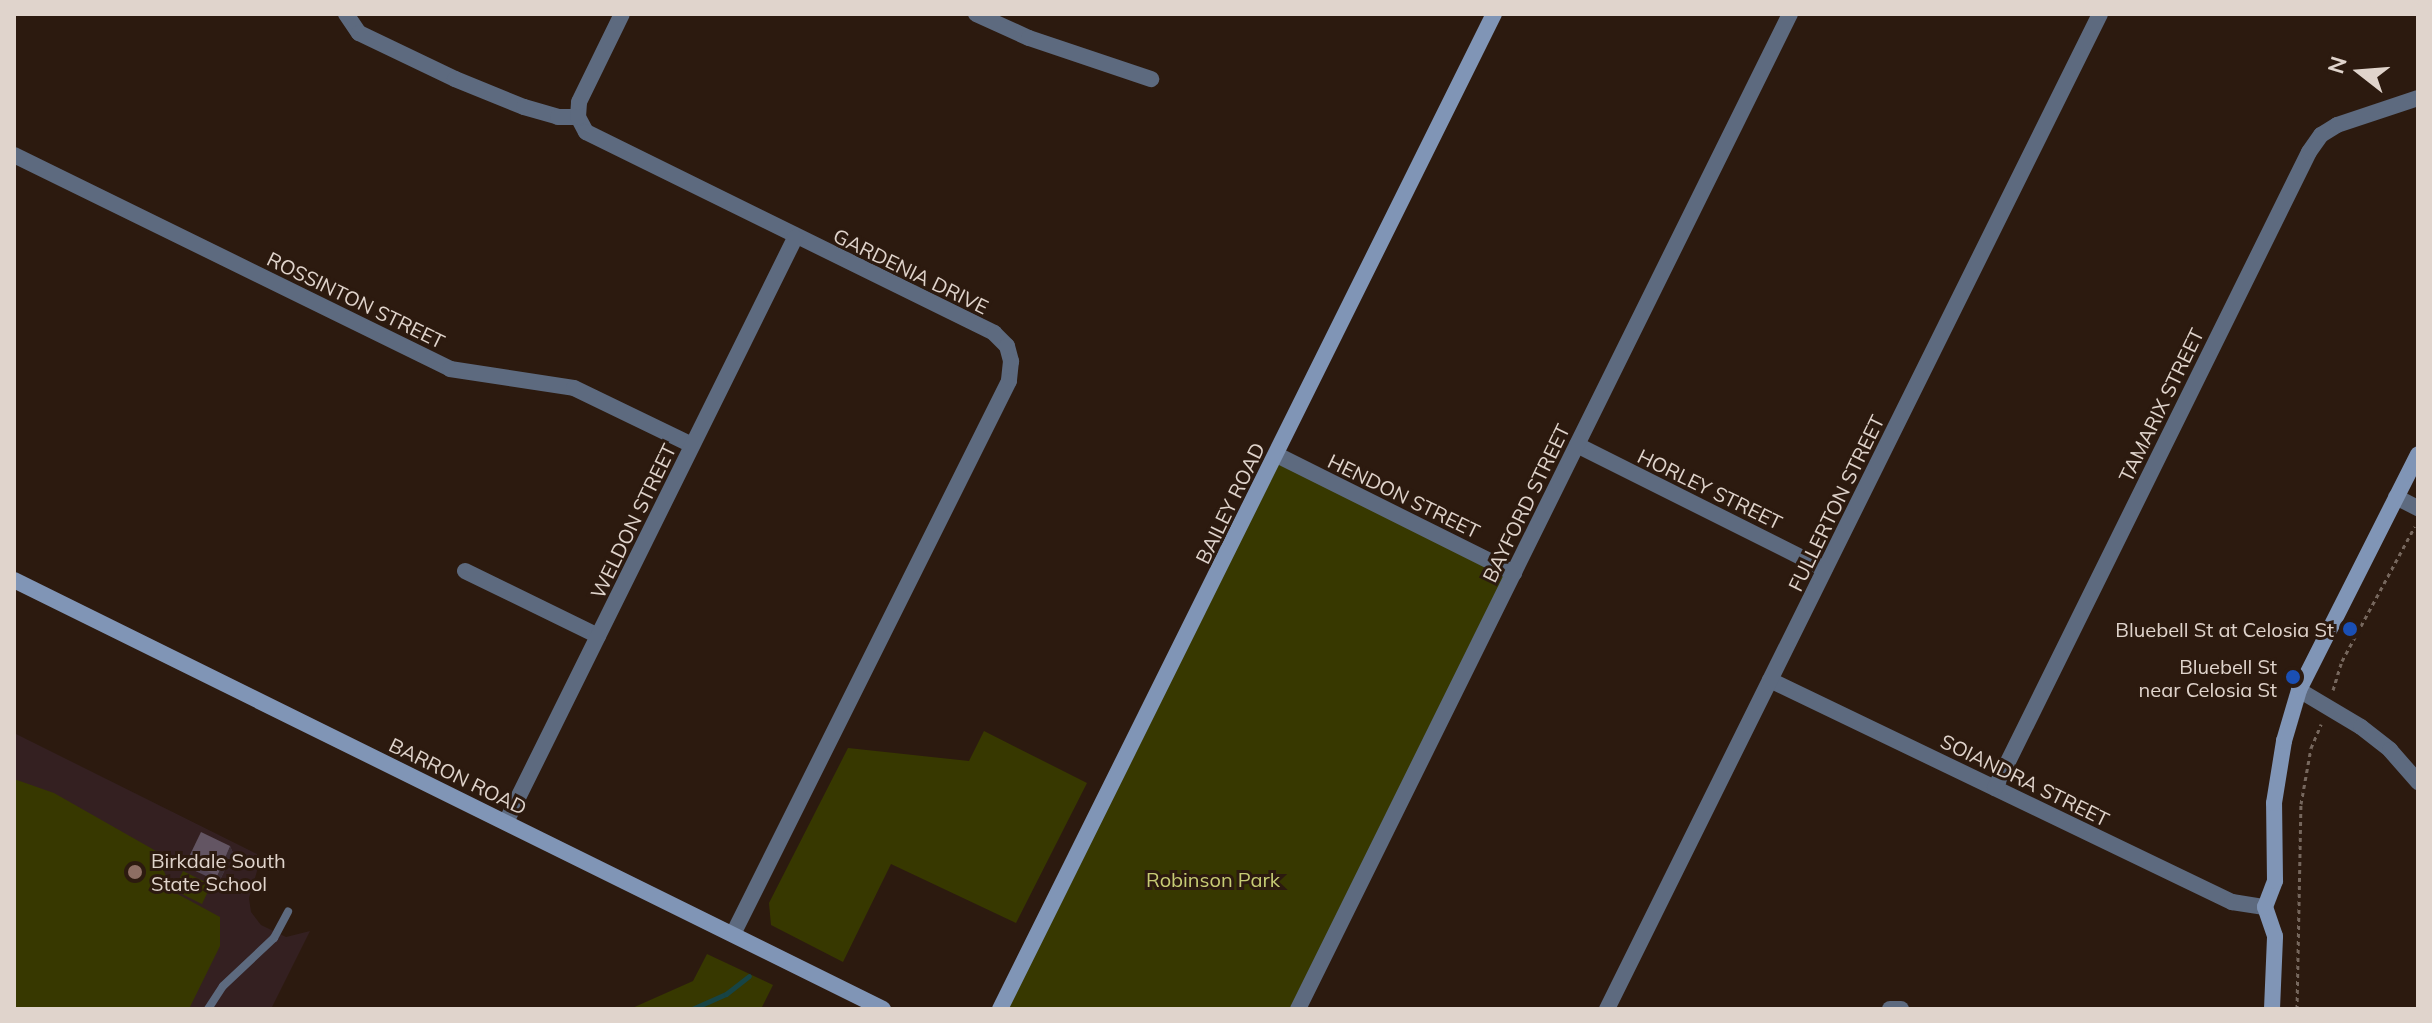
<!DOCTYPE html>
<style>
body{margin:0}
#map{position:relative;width:2432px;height:1023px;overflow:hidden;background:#2c1a0f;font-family:Mulish,sans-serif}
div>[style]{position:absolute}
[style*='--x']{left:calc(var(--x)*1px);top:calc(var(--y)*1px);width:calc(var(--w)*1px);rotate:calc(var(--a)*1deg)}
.education>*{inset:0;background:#342021}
.green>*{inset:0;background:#373800}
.stream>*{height:5px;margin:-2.5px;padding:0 2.5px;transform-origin:2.5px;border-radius:2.5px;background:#174445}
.path>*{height:3px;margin-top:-1.5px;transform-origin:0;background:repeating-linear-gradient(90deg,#76675d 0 4px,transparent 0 8px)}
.lane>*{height:8px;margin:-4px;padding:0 4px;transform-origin:4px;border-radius:4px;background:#5d6a7f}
.street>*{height:16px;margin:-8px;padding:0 8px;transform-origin:8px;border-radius:8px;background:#5d6a7f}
.secondary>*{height:16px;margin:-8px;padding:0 8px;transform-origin:8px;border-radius:8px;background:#8095b6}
.wall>*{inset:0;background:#544656}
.shaded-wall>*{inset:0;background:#3d2e34}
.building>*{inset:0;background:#635563}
.dots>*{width:22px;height:22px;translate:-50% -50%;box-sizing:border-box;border:4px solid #2c1a0f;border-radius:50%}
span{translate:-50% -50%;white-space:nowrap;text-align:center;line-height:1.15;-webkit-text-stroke:6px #2c1a0f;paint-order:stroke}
.street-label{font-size:20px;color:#e0d4cc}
.poi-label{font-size:20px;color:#e0d4cc}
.right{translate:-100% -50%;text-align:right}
.left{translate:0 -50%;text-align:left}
.park-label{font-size:20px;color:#c7cc74}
.frame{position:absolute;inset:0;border:16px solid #e0d4cc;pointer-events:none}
.north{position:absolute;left:2320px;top:32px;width:80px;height:80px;-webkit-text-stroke:6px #2c1a0f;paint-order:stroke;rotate:287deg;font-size:22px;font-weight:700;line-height:32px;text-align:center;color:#e0d4cc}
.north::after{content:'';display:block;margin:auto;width:28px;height:36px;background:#e0d4cc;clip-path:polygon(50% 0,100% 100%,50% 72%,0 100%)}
</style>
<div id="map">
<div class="education">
<i style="clip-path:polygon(14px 733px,257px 854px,260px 861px,249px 898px,251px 912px,261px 925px,286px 937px,310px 931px,271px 1009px,14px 1009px)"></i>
</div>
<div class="green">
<i style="clip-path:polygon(1277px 455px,1514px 573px,1298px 1009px,1000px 1009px)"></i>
<i style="clip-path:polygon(984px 731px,1087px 783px,1016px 923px,891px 864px,843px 962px,771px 925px,769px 903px,848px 748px,969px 761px)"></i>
<i style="clip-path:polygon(14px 779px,54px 793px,156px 851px,172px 891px,220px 917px,220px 946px,189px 1009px,14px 1009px)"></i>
<i style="clip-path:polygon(183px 871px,211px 885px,202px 904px,174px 890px)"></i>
<i style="clip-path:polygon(707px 954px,773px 985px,761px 1009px,630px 1009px,693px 981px)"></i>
</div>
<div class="stream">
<i style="--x:692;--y:1009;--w:37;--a:-24"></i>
<i style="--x:726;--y:994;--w:29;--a:-38"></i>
</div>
<div class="path">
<i style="--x:2333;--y:690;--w:30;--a:-73"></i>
<i style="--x:2342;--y:661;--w:153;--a:-61.6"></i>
<i style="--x:2297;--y:1009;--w:205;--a:-88.9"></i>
<i style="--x:2301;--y:804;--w:57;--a:-79.9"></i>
<i style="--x:2311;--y:748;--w:26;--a:-67"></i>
</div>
<div class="lane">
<i style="--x:208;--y:1009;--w:27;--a:-57"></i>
<i style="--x:223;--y:986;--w:70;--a:-43.3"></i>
<i style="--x:274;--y:938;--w:30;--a:-62"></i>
</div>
<div class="street">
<i style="--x:346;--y:14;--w:23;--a:56"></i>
<i style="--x:359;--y:33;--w:106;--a:25.6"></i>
<i style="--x:455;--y:79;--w:74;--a:22.1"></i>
<i style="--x:524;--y:107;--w:35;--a:16"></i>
<i style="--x:558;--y:117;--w:20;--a:0"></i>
<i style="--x:578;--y:117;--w:17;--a:62"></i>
<i style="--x:586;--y:132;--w:455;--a:26.2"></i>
<i style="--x:994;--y:333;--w:18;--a:45"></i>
<i style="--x:1007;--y:346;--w:16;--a:75"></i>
<i style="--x:1011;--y:361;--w:20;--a:96"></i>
<i style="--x:1009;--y:381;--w:618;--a:116.52"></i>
<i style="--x:976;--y:14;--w:58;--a:24.4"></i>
<i style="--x:1029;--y:38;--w:129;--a:18.6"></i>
<i style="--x:578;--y:117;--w:15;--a:-86"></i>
<i style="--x:579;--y:102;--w:98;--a:-64"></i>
<i style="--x:14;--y:155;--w:486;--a:26.1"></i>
<i style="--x:450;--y:369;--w:125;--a:8.7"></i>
<i style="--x:574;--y:388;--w:131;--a:25.8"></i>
<i style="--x:1577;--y:445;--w:277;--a:26.6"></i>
<i style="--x:1277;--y:455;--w:265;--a:26.5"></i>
<i style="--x:2396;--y:497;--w:25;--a:27"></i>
<i style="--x:465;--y:571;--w:148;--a:26"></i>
<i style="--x:1770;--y:680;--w:513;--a:25.67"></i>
<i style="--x:2232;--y:902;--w:33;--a:9"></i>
<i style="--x:2299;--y:690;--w:72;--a:30.8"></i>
<i style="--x:2361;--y:727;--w:37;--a:38"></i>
<i style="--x:2390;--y:750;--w:43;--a:48.8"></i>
<i style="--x:1995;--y:788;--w:709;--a:-63.72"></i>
<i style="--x:2309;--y:152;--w:21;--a:-55"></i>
<i style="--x:2321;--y:135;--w:19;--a:-32"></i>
<i style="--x:2337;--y:125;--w:85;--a:-18.4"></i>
<i style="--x:506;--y:822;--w:652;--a:-63.67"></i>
<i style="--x:1298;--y:1009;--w:1110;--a:-63.69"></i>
<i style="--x:1607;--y:1009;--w:1110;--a:-63.64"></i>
<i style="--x:1890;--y:1009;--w:11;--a:0"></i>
</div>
<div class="secondary">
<i style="--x:14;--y:580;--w:969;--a:26.27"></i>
<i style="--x:1000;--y:1009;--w:1111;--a:-63.6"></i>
<i style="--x:2272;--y:1009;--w:73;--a:-87.6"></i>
<i style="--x:2275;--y:936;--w:31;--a:-109"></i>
<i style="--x:2265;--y:907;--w:28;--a:-69"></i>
<i style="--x:2275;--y:881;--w:78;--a:-90.7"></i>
<i style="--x:2274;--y:803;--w:63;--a:-80.8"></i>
<i style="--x:2284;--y:741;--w:53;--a:-73.6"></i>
<i style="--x:2299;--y:690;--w:264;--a:-63.2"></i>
</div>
<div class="wall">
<i style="clip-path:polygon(230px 846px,233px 853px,219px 882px,189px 868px,187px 861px)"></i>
</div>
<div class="shaded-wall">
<i style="clip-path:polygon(230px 846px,233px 853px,219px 882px,217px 876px)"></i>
</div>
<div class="building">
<i style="clip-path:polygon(201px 832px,230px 846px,217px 876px,187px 861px)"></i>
</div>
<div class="dots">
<i style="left:2350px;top:629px;background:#1a4fb4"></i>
<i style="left:2293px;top:677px;background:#1a4fb4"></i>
<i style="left:135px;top:872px;background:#8d6e63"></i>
</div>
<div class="street-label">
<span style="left:911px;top:271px;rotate:26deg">GARDENIA DRIVE</span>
<span style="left:356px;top:300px;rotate:26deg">ROSSINTON STREET</span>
<span style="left:2161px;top:405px;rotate:-64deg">TAMARIX STREET</span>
<span style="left:1710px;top:489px;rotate:26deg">HORLEY STREET</span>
<span style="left:1404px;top:496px;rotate:26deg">HENDON STREET</span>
<span style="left:1230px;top:503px;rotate:-64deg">BAILEY ROAD</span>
<span style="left:1526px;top:503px;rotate:-64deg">BAYFORD STREET</span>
<span style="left:1836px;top:503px;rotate:-64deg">FULLERTON STREET</span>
<span style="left:633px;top:521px;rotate:-64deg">WELDON STREET</span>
<span style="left:458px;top:776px;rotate:26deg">BARRON ROAD</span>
<span style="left:2025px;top:780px;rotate:26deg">SOIANDRA STREET</span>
</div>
<div class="poi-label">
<span class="right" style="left:2334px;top:629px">Bluebell St at Celosia St</span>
<span class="right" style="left:2277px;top:678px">Bluebell St<br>near Celosia St</span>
<span class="left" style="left:151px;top:872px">Birkdale South<br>State School</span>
</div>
<div class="park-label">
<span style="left:1213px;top:879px">Robinson Park</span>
</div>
<div class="frame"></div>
<div class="north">N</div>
</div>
